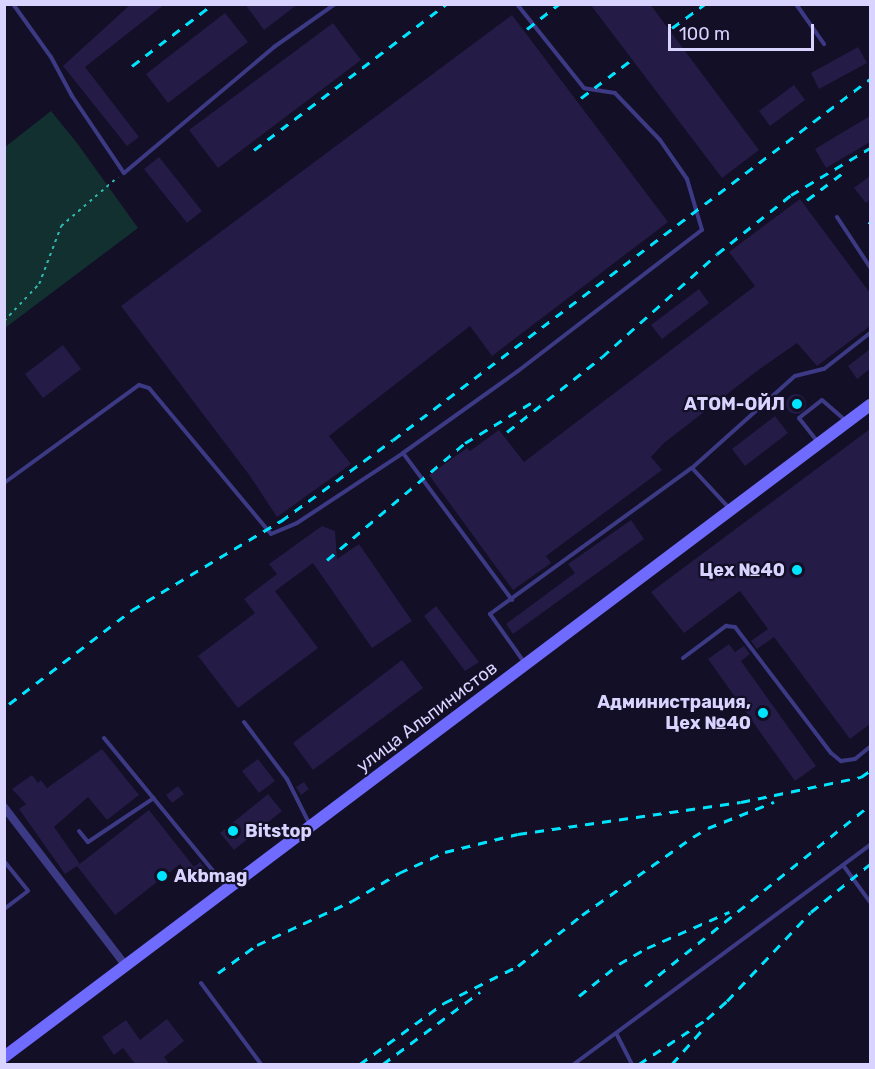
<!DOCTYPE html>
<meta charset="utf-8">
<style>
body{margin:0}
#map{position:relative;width:875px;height:1069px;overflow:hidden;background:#130f26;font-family:Rubik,sans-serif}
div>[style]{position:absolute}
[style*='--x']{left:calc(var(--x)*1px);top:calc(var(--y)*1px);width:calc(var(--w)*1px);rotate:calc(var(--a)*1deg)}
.green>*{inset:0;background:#12302f}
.building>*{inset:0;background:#241b47}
.round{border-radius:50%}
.path>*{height:1.5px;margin-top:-0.75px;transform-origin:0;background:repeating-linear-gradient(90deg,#2fb8b0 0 3px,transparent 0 7.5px)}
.lane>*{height:4px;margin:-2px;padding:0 2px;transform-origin:2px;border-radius:2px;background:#3d3a85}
.street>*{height:8px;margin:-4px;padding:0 4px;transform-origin:4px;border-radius:4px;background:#3d3a85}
.secondary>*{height:12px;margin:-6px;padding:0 6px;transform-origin:6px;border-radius:6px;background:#6f6bff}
.rail>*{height:3px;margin-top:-1.5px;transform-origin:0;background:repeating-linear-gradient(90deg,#00e5ff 0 9px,transparent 0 17px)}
.dots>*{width:16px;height:16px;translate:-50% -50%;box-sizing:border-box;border:3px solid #130f26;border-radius:50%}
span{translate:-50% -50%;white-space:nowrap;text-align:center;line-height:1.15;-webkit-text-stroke:4.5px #130f26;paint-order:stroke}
.poi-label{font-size:18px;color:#d9d4ff;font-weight:700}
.right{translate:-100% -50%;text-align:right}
.left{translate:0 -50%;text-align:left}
.street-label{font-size:18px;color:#d9d4ff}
.frame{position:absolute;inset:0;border:6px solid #d9d4ff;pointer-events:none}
.scale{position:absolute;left:668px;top:24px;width:146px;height:27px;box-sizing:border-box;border:3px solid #d9d4ff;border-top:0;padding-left:8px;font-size:18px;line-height:21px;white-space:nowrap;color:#d9d4ff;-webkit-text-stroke:4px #130f26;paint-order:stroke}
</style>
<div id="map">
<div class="green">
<i style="clip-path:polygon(51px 111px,77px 143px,138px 228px,5px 328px,5px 147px)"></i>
</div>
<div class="building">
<i style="clip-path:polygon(131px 4px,165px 4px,85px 67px,139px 137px,127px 146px,63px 66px)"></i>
<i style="clip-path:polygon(245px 4px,298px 4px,264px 30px)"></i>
<i style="clip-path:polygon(590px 4px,650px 4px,759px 150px,722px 178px)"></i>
<i style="clip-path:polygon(225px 13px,248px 42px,168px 103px,146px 74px)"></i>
<i style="clip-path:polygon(512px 15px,668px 222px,492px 356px,470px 326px,329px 436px,351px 464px,277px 517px,250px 476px,121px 306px)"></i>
<i style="clip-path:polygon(333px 23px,361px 60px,218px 168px,189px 130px)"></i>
<i style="clip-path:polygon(858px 47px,867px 63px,819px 89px,811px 73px)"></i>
<i style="clip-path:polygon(794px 85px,805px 100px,770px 126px,759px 111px)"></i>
<i style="clip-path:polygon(870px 116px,870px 142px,826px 168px,815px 149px)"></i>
<i style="clip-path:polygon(159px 157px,202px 211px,187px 223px,144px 169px)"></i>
<i style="clip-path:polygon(870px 176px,870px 199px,866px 203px,854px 188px)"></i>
<i style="clip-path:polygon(800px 199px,870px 293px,870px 326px,817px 366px,797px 343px,757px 371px,664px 443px,651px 457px,662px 470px,546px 556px,551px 563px,513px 590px,429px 475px,467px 448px,470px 451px,499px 430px,524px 462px,755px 286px,729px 252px)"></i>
<i style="clip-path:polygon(699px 289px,709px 303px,662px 339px,651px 325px)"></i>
<i style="clip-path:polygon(63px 345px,81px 369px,43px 398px,25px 374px)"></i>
<i style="clip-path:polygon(870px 349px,870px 369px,857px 379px,848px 366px)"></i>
<i class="round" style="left:786px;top:394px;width:20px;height:20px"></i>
<i style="clip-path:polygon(775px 416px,788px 433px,745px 466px,732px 449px)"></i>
<i style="clip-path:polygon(870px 429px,870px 724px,850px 739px,774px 637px,757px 649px,751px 641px,768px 629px,740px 591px,684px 633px,651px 592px)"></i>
<i style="clip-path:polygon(631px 520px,644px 539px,513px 634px,506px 624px,575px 573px,568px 564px)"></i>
<i style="clip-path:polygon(322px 526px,335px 531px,337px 559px,359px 544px,412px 621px,372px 648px,313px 563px,275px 591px,318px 648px,238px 708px,198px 656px,255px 613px,244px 599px,277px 574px,269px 564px)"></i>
<i style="clip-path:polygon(436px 606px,479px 662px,465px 671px,424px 616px)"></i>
<i style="clip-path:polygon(729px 644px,735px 652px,744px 646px,750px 654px,741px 661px,816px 766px,795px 781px,708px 659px)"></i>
<i style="clip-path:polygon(402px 660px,423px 688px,313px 770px,293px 743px)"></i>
<i style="clip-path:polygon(102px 749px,139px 795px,107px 820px,88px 797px,54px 827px,80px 864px,65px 874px,19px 809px,26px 804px,12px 789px,32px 775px,38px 783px,41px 780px,47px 788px)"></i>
<i style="clip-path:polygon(258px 759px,275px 781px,259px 793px,242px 771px)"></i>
<i style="clip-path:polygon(304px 782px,309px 789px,301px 795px,296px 787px)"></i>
<i style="clip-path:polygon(178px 786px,184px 794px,172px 803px,166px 795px)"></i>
<i style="clip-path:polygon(268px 794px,282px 811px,234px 850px,220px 833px)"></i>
<i style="clip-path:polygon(149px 810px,194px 867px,200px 862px,205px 869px,191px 879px,180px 864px,115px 915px,77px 866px)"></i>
<i style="clip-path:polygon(167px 1019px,184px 1041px,164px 1057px,170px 1065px,136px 1065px,123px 1048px,114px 1055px,102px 1037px,126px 1020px,140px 1040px)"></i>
</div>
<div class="path">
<i style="--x:4;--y:321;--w:51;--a:-46.6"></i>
<i style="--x:39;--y:284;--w:62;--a:-69.2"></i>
<i style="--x:61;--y:226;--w:75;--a:-40.7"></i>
</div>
<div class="lane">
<i style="--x:13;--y:4;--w:65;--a:54.4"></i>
<i style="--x:51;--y:57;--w:44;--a:61.7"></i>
<i style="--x:72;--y:96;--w:93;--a:56"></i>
<i style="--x:124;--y:173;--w:196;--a:-40"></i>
<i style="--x:274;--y:47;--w:75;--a:-35.2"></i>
<i style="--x:796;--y:4;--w:49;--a:55"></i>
<i style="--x:837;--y:217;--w:60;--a:56.6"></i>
<i style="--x:817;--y:441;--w:29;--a:-128"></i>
<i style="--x:799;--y:418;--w:29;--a:-38"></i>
<i style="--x:822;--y:400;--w:30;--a:41"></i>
<i style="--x:403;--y:453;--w:141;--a:-35.5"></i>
<i style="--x:518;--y:371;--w:232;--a:-37.5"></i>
<i style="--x:702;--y:230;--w:53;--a:-106.4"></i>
<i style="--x:687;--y:179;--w:47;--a:-124.7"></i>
<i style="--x:660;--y:140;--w:65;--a:-133.8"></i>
<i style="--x:615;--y:93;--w:31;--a:-171"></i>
<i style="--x:584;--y:88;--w:107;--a:-128.6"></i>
<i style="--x:692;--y:468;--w:138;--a:-41.8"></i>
<i style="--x:795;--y:376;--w:30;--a:-14"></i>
<i style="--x:824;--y:369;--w:58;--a:-38"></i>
<i style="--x:4;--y:483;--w:167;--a:-36"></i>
<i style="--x:139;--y:385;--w:10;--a:17"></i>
<i style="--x:149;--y:388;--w:190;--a:50.1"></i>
<i style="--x:271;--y:534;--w:28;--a:-23"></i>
<i style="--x:297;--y:523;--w:127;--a:-33.4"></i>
<i style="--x:403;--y:453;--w:183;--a:53.4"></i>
<i style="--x:683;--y:658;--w:54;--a:-36.7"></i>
<i style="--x:726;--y:626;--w:9;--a:6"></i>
<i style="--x:735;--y:627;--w:158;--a:52.7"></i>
<i style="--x:831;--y:753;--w:13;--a:39"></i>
<i style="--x:841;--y:761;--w:14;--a:-8"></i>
<i style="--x:855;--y:759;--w:19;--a:-39"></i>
<i style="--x:524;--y:662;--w:59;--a:-125.3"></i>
<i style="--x:490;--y:614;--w:249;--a:-35.9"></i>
<i style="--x:692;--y:468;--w:54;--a:47.2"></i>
<i style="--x:244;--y:722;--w:71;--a:53"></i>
<i style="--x:287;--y:779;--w:49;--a:63.4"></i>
<i style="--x:104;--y:738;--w:194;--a:50.6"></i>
<i style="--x:79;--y:831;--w:14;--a:51"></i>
<i style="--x:88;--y:842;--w:79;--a:-33.7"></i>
<i style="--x:4;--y:861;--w:38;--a:51"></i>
<i style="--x:28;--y:891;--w:30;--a:143"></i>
<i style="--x:843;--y:865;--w:46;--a:53.9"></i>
<i style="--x:201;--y:983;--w:101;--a:53.5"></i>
<i style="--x:616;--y:1033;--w:35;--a:63"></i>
<i style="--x:574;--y:1064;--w:368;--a:-36.5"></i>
</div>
<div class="street">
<i style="--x:4;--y:807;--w:200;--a:52.5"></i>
</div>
<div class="secondary">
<i style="--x:4;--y:1057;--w:1084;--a:-36.98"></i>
</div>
<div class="rail">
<i style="--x:672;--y:28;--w:41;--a:-36"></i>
<i style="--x:527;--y:29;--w:41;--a:-38"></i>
<i style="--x:132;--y:66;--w:102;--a:-37.4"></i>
<i style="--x:581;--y:98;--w:61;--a:-37.1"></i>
<i style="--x:254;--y:150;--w:241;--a:-37.2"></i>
<i style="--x:807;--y:200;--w:46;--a:-37.1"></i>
<i style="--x:869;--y:224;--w:2;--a:-63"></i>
<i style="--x:507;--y:432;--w:121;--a:-38.3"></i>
<i style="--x:602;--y:357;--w:154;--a:-41.8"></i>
<i style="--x:717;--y:254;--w:95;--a:-38.6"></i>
<i style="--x:791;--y:195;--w:92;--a:-30.7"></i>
<i style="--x:327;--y:560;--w:181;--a:-40.3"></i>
<i style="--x:465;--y:443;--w:81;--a:-31.3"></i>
<i style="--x:9;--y:704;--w:155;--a:-37.4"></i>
<i style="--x:132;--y:610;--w:174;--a:-30.9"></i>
<i style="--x:281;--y:521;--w:138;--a:-35.9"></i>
<i style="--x:393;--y:440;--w:598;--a:-37.12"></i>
<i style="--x:218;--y:973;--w:48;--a:-35.7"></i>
<i style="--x:257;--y:945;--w:105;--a:-24.9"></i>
<i style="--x:352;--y:901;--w:55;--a:-30.8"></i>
<i style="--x:399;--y:873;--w:51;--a:-24.5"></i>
<i style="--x:445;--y:852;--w:75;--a:-13.9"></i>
<i style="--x:518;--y:834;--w:225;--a:-8.2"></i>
<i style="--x:741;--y:802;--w:123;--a:-11.8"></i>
<i style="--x:861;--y:777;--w:11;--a:-34"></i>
<i style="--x:645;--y:986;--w:289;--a:-38.8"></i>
<i style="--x:579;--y:996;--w:51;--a:-38.7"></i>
<i style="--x:619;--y:964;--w:32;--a:-30"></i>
<i style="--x:647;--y:948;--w:90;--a:-23.7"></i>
<i style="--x:360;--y:1064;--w:104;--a:-36"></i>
<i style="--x:444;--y:1003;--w:83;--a:-26.6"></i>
<i style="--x:518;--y:966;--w:82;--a:-38.6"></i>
<i style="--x:582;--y:915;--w:136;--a:-35.1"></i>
<i style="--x:693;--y:837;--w:17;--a:-31"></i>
<i style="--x:708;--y:828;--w:71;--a:-21.5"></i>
<i style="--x:383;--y:1064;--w:121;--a:-36.6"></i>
<i style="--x:639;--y:1064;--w:82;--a:-33.5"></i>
<i style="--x:707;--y:1019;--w:27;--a:-42"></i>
<i style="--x:727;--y:1001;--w:122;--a:-46.7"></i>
<i style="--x:811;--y:912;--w:76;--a:-39.1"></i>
<i style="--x:672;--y:1064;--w:48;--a:-48.4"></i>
</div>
<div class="dots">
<i style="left:797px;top:404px;background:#00e5ff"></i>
<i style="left:797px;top:570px;background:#00e5ff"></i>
<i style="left:763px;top:713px;background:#00e5ff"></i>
<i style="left:233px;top:831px;background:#00e5ff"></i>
<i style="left:162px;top:876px;background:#00e5ff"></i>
</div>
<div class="poi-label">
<span class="right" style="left:785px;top:404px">АТОМ-ОЙЛ</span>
<span class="right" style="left:785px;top:570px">Цех №40</span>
<span class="right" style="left:751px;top:713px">Администрация,<br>Цех №40</span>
<span class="left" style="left:245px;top:831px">Bitstop</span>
<span class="left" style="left:174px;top:876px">Akbmag</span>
</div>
<div class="street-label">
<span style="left:427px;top:717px;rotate:-37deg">улица Альпинистов</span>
</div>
<div class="frame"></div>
<div class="scale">100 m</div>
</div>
